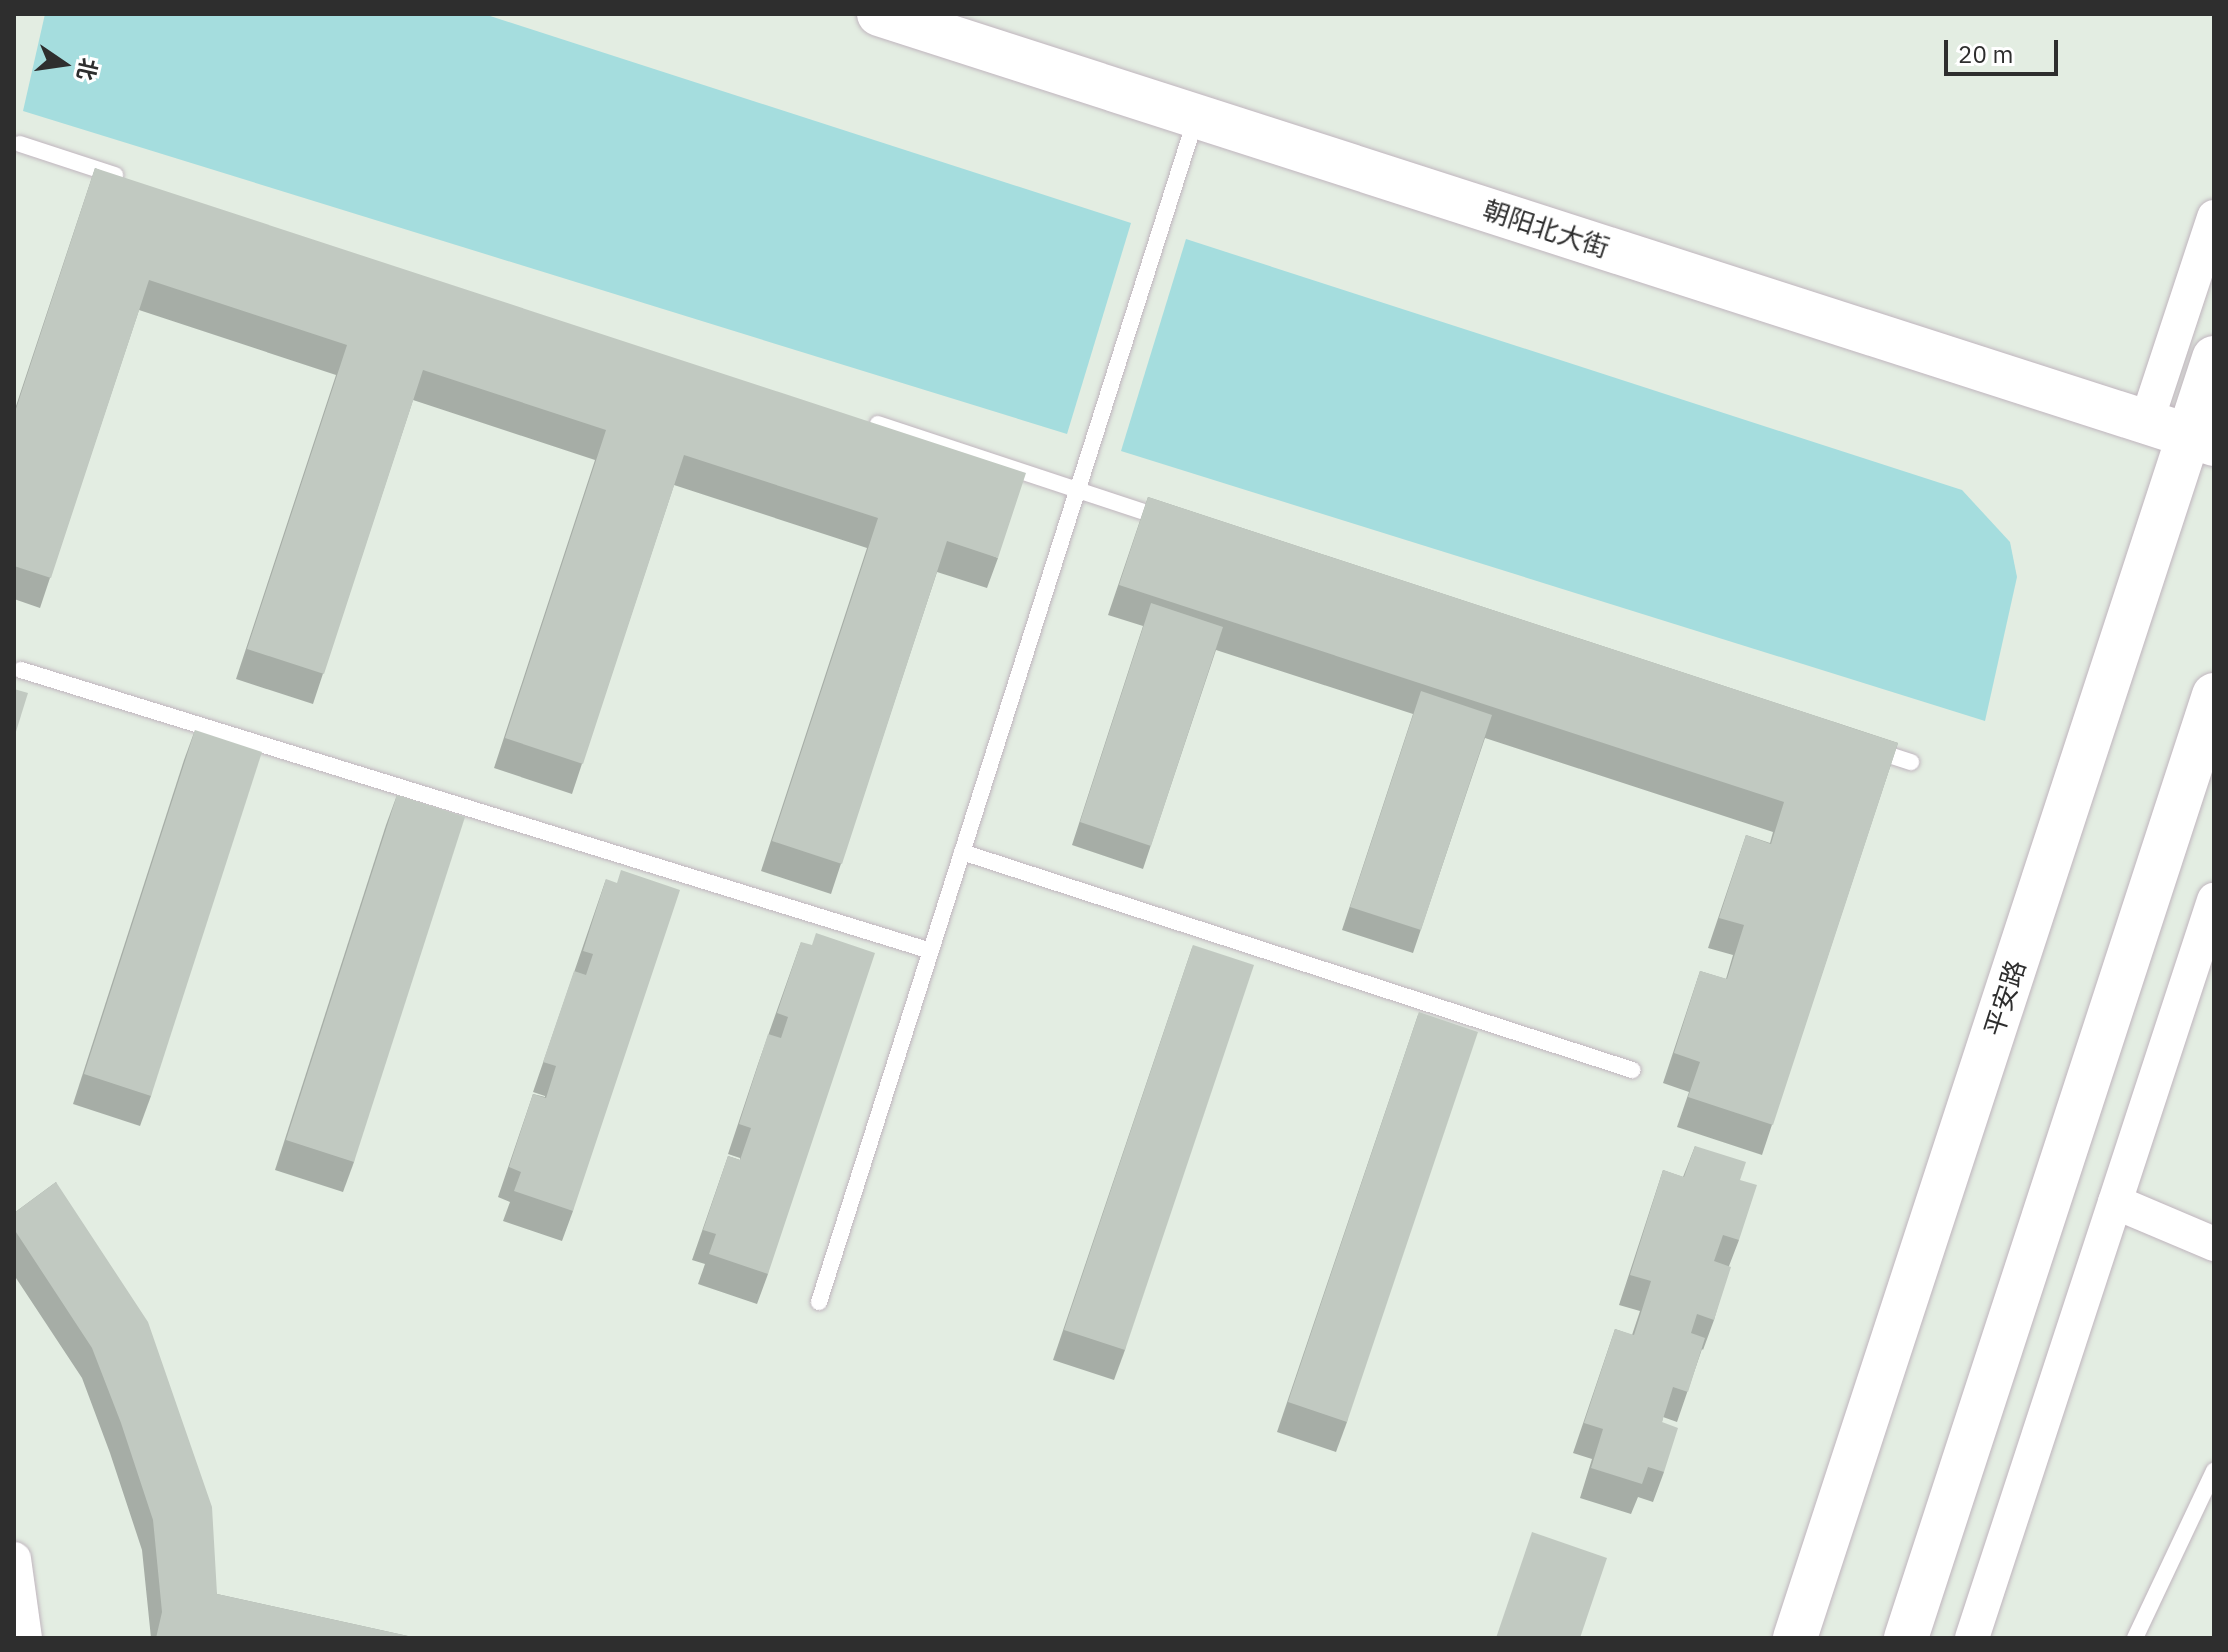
<!DOCTYPE html>
<meta charset="utf-8">
<style>
body{margin:0}
#map{position:relative;width:2228px;height:1652px;overflow:hidden;background:#e3ede2;font-family:"IBM Plex Sans","Noto Sans SC",sans-serif}
div>[style]{position:absolute}
[style*='--x']{left:calc(var(--x)*1px);top:calc(var(--y)*1px);width:calc(var(--w)*1px);rotate:calc(var(--a)*1deg)}
.green>*{inset:0;background:#a5ddde}
.roads{filter:drop-shadow(0 0 2px #c0b5be) drop-shadow(0 0 2px #c0b5be)}
.lane>*{height:16px;margin:-8px;padding:0 8px;transform-origin:8px;border-radius:8px;background:#fff}
.street>*{height:34px;margin:-17px;padding:0 17px;transform-origin:17px;border-radius:17px;background:#fff}
.secondary>*{height:44px;margin:-22px;padding:0 22px;transform-origin:22px;border-radius:22px;background:#fff}
.wall>*{inset:0;background:#a6ada6}
.building>*{inset:0;background:#c1c9c1}
span{translate:-50% -50%;white-space:nowrap;text-align:center;line-height:1.15;-webkit-text-stroke:6px #fff;paint-order:stroke}
.street-label{font-size:26px;color:#2e2e2e}
.frame{position:absolute;inset:0;border:16px solid #2e2e2e;pointer-events:none}
.north{position:absolute;left:24px;top:24px;width:80px;height:80px;-webkit-text-stroke:6px #fff;paint-order:stroke;rotate:103deg;font-size:22px;font-weight:700;line-height:32px;text-align:center;color:#2e2e2e}
.north::after{content:'';display:block;margin:auto;width:28px;height:36px;background:#2e2e2e;clip-path:polygon(50% 0,100% 100%,50% 72%,0 100%)}
.scale{position:absolute;left:1944px;top:40px;width:114px;height:36px;box-sizing:border-box;border:4px solid #2e2e2e;border-top:0;padding-left:10px;font-size:24px;line-height:28px;white-space:nowrap;color:#2e2e2e;-webkit-text-stroke:6px #fff;paint-order:stroke}
</style>
<div id="map">
<div class="green">
<i style="clip-path:polygon(45px 14px,484px 14px,1131px 223px,1067px 434px,23px 111px)"></i>
<i style="clip-path:polygon(1186px 239px,1962px 490px,2010px 542px,2017px 577px,1985px 721px,1121px 451px)"></i>
</div>
<div class="roads">
<div class="lane">
<i style="--x:20;--y:144;--w:100;--a:18.1"></i>
<i style="--x:878;--y:424;--w:297;--a:18.3"></i>
<i style="--x:21;--y:670;--w:952;--a:17.16"></i>
<i style="--x:1874;--y:750;--w:39;--a:18"></i>
<i style="--x:962;--y:852;--w:705;--a:18.02"></i>
<i style="--x:819;--y:1302;--w:1243;--a:-72.34"></i>
<i style="--x:2135;--y:1638;--w:185;--a:-64.7"></i>
</div>
<div class="street">
<i style="--x:2146;--y:423;--w:217;--a:-71.7"></i>
<i style="--x:2115;--y:1202;--w:108;--a:23"></i>
<i style="--x:14;--y:1559;--w:80;--a:82.1"></i>
<i style="--x:1972;--y:1638;--w:777;--a:-71.84"></i>
</div>
<div class="secondary">
<i style="--x:879;--y:14;--w:1403;--a:17.85"></i>
<i style="--x:1795;--y:1638;--w:1347;--a:-71.87"></i>
<i style="--x:1906;--y:1638;--w:992;--a:-71.91"></i>
</div>
</div>
<div class="wall">
<i style="clip-path:polygon(95px 168px,998px 558px,987px 588px,937px 572px,831px 894px,761px 871px,867px 548px,674px 485px,572px 794px,494px 768px,595px 460px,413px 400px,313px 704px,236px 679px,336px 375px,139px 310px,40px 608px,14px 599px,14px 412px)"></i>
<i style="clip-path:polygon(1148px 497px,1898px 743px,1762px 1155px,1677px 1127px,1689px 1092px,1663px 1083px,1700px 971px,1726px 979px,1733px 955px,1708px 948px,1746px 835px,1770px 843px,1773px 832px,1485px 738px,1413px 953px,1342px 930px,1413px 714px,1216px 650px,1143px 869px,1072px 845px,1143px 626px,1108px 615px)"></i>
<i style="clip-path:polygon(195px 730px,151px 1096px,140px 1126px,73px 1104px,184px 760px)"></i>
<i style="clip-path:polygon(397px 795px,354px 1162px,343px 1192px,275px 1170px,386px 825px)"></i>
<i style="clip-path:polygon(606px 879px,573px 1211px,562px 1241px,503px 1221px,510px 1202px,498px 1197px,533px 1094px,545px 1097px,545px 1096px,533px 1092px)"></i>
<i style="clip-path:polygon(801px 942px,768px 1274px,757px 1304px,698px 1284px,705px 1264px,692px 1260px,728px 1156px,740px 1160px,740px 1158px,728px 1154px,758px 1064px)"></i>
<i style="clip-path:polygon(1193px 945px,1125px 1350px,1114px 1380px,1053px 1360px)"></i>
<i style="clip-path:polygon(1419px 1012px,1347px 1422px,1336px 1452px,1277px 1432px)"></i>
<i style="clip-path:polygon(1695px 1146px,1740px 1180px,1739px 1240px,1729px 1266px,1714px 1320px,1703px 1350px,1702px 1349px,1677px 1422px,1663px 1417px,1662px 1422px,1664px 1472px,1653px 1502px,1638px 1497px,1631px 1514px,1580px 1498px,1592px 1459px,1573px 1453px,1615px 1329px,1632px 1335px,1640px 1311px,1619px 1305px,1663px 1170px,1683px 1177px)"></i>
<i style="clip-path:polygon(56px 1182px,217px 1594px,417px 1638px,151px 1638px,142px 1550px,110px 1453px,82px 1378px,14px 1275px,14px 1213px)"></i>
</div>
<div class="building">
<i style="clip-path:polygon(95px 168px,1026px 473px,998px 558px,947px 541px,842px 864px,772px 841px,878px 518px,684px 455px,583px 764px,505px 738px,606px 430px,423px 370px,324px 674px,247px 649px,347px 345px,149px 280px,51px 578px,14px 566px,14px 415px)"></i>
<i style="clip-path:polygon(1148px 497px,1898px 743px,1773px 1125px,1688px 1097px,1700px 1062px,1674px 1053px,1700px 971px,1727px 979px,1744px 925px,1719px 918px,1746px 835px,1771px 844px,1784px 802px,1119px 585px)"></i>
<i style="clip-path:polygon(1151px 603px,1223px 627px,1151px 846px,1080px 822px)"></i>
<i style="clip-path:polygon(14px 689px,28px 693px,14px 738px)"></i>
<i style="clip-path:polygon(1421px 691px,1492px 715px,1421px 930px,1350px 907px)"></i>
<i style="clip-path:polygon(195px 730px,262px 752px,151px 1096px,84px 1074px)"></i>
<i style="clip-path:polygon(397px 795px,465px 817px,354px 1162px,286px 1140px)"></i>
<i style="clip-path:polygon(621px 870px,680px 890px,573px 1211px,514px 1191px,521px 1172px,509px 1167px,533px 1094px,546px 1098px,556px 1066px,543px 1062px,574px 971px,586px 975px,593px 954px,583px 951px,606px 879px,617px 883px)"></i>
<i style="clip-path:polygon(816px 933px,875px 953px,768px 1274px,709px 1254px,716px 1234px,703px 1230px,728px 1156px,740px 1160px,751px 1128px,739px 1124px,768px 1034px,781px 1038px,788px 1017px,777px 1013px,801px 942px,812px 945px)"></i>
<i style="clip-path:polygon(1193px 945px,1254px 965px,1125px 1350px,1064px 1330px)"></i>
<i style="clip-path:polygon(1419px 1012px,1478px 1032px,1347px 1422px,1288px 1402px)"></i>
<i style="clip-path:polygon(1695px 1146px,1746px 1162px,1740px 1180px,1757px 1185px,1739px 1240px,1723px 1235px,1714px 1261px,1731px 1267px,1714px 1320px,1697px 1314px,1691px 1333px,1705px 1338px,1688px 1392px,1673px 1387px,1662px 1422px,1678px 1428px,1664px 1472px,1648px 1467px,1642px 1484px,1591px 1468px,1603px 1429px,1584px 1423px,1615px 1329px,1634px 1335px,1651px 1281px,1630px 1275px,1663px 1170px,1684px 1177px)"></i>
<i style="clip-path:polygon(56px 1182px,148px 1322px,212px 1507px,217px 1594px,417px 1638px,156px 1638px,162px 1612px,153px 1520px,121px 1423px,92px 1348px,14px 1229px,14px 1213px)"></i>
<i style="clip-path:polygon(1532px 1532px,1607px 1558px,1580px 1638px,1496px 1638px)"></i>
</div>
<div class="street-label">
<span style="left:1546px;top:229px;rotate:18deg">朝阳北大街</span>
<span style="left:2005px;top:998px;rotate:-72deg">平安路</span>
</div>
<div class="frame"></div>
<div class="north">北</div>
<div class="scale">20 m</div>
</div>
